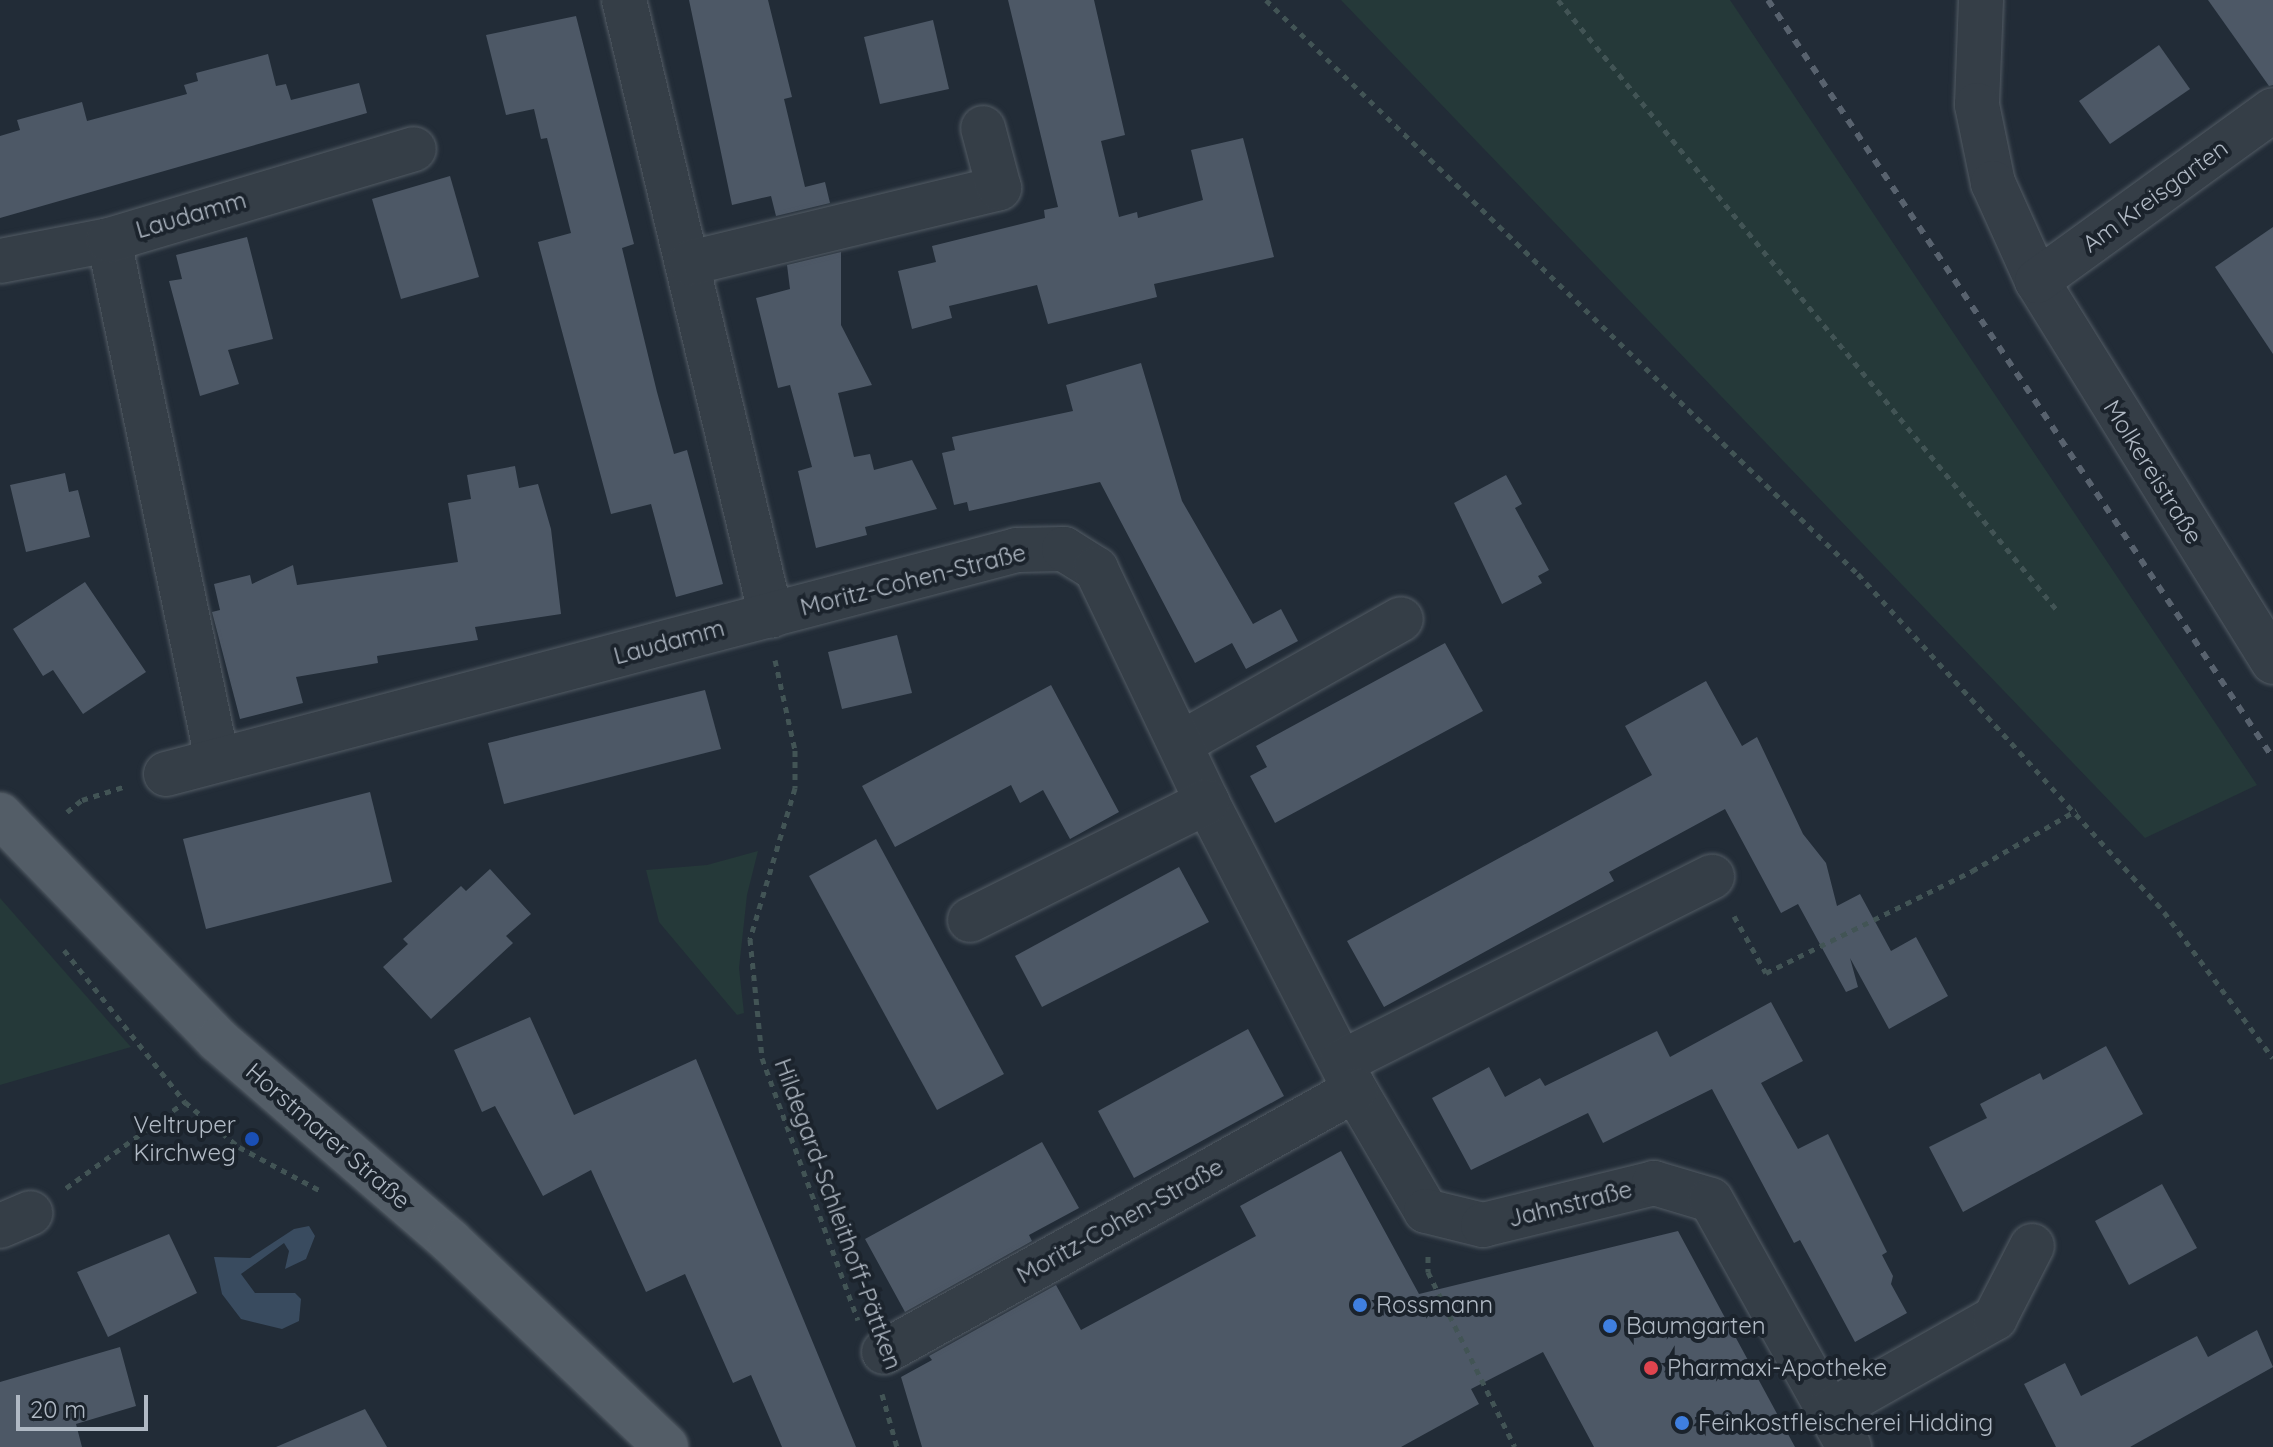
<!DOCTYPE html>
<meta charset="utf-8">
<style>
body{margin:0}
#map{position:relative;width:2273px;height:1447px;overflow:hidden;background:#222c37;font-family:Quicksand,sans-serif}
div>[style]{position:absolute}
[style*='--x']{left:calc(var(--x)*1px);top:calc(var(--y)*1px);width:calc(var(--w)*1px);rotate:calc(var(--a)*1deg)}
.green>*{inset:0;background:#253939}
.water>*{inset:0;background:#394b5f}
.building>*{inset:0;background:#4d5866}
.path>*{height:5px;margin-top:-2.5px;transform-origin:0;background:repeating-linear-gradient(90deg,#425455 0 6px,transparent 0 12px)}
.roads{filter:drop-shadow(0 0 2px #535c65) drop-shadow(0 0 2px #535c65)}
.minor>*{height:44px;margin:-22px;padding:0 22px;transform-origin:22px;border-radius:22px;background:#353e47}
.major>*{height:44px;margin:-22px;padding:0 22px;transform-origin:22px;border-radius:22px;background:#535d67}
.rail>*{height:6px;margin-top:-3px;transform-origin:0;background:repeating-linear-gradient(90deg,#58626e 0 8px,transparent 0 16px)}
.dots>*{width:22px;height:22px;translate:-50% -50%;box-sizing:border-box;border:4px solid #1b232c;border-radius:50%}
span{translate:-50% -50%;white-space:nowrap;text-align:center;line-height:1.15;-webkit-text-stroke:8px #1b232c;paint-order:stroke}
.street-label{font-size:24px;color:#b0b9c4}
.poi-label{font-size:24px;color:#b0b9c4}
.right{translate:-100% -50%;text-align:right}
.left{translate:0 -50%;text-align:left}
.scale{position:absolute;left:16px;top:1395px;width:132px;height:36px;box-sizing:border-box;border:4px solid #b0b9c4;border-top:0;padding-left:10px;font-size:24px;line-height:28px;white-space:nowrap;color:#b0b9c4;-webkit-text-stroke:6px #1b232c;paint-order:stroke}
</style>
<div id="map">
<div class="green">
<i style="clip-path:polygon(1341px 0,1730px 0,2257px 785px,2145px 838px)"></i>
<i style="clip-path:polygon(758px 851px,747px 895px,739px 968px,744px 1013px,737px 1015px,659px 922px,646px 870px,707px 865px)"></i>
<i style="clip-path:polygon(0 898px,131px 1047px,0 1085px)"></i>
</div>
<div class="water">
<i style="clip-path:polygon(309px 1226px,315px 1236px,306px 1259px,285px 1269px,289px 1251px,284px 1243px,241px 1274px,255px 1293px,295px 1293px,301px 1299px,299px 1321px,282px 1329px,241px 1319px,222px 1294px,214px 1257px,250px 1258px,294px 1229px)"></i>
</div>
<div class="building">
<i style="clip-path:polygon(689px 0,768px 0,792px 97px,784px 99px,805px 187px,825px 182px,830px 203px,776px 216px,771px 196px,732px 205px)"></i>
<i style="clip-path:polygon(1008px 0,1094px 0,1125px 135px,1101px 141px,1119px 217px,1137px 212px,1138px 218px,1203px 200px,1191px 150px,1243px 138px,1274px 257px,1154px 284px,1157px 297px,1048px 324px,1037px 285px,949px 306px,952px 318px,912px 329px,898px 271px,936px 262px,932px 246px,1045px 218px,1044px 210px,1058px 207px)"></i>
<i style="clip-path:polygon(2208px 0,2273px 0,2273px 85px,2269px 86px)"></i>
<i style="clip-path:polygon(576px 16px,634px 244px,622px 248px,657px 392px,674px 454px,687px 450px,723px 584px,676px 597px,651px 504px,611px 514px,538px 242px,571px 233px,547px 138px,541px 139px,534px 109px,506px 115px,486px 35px)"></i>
<i style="clip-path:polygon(933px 20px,949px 89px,880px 104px,864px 37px)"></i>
<i style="clip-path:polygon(2159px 45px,2190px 89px,2110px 144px,2079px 101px)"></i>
<i style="clip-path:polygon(268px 54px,276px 86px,286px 84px,291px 100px,359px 83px,367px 113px,0 218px,0 136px,20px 130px,17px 120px,82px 102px,87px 121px,187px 94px,184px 85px,198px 81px,196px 73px)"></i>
<i style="clip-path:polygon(450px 176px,479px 277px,401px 299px,372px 199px)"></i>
<i style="clip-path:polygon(2273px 227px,2273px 354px,2215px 267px)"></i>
<i style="clip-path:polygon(247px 237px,273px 339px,228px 350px,239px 384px,200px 396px,169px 281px,182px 279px,176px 255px)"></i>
<i style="clip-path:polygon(841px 252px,841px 325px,872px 385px,838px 393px,854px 457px,870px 454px,874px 470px,912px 460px,937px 509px,865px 527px,867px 535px,816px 548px,798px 471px,812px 467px,790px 385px,778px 388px,756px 298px,790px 289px,787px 265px)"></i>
<i style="clip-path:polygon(1141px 363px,1182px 501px,1253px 624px,1281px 609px,1298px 641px,1246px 669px,1232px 643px,1195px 663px,1100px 482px,969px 511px,967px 502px,954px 505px,942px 453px,955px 450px,952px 437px,1073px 411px,1066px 385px)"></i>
<i style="clip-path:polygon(515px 466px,519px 488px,538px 484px,551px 529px,561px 614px,475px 627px,478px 640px,377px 656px,378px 663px,296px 677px,303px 703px,240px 719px,212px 612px,220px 610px,214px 584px,250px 575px,252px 584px,293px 565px,297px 585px,458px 562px,448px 503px,471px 499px,467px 475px)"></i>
<i style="clip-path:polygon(65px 473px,69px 492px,78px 490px,90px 537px,26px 552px,10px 485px)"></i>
<i style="clip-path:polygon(1506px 475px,1522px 504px,1515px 508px,1549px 570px,1538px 576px,1542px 583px,1502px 604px,1454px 503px)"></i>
<i style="clip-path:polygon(85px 582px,146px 672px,83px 714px,53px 670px,43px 676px,13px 629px)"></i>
<i style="clip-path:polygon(897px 635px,912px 693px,842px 709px,828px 652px)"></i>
<i style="clip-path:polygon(1445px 643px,1483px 711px,1275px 823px,1250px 776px,1267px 767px,1256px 746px)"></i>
<i style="clip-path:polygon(1706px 681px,1742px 746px,1757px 737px,1803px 834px,1826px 863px,1837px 906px,1860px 894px,1891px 951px,1916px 937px,1948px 996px,1889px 1029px,1850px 958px,1858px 987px,1846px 992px,1798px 904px,1781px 913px,1725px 809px,1609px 872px,1614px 881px,1384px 1007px,1347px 941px,1652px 775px,1625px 726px)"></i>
<i style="clip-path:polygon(1051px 685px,1119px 812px,1070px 839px,1043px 790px,1020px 803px,1011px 785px,895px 847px,862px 786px)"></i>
<i style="clip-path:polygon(705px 690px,721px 749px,504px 804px,488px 743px)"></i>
<i style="clip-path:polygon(370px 792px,392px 882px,206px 929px,183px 839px)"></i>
<i style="clip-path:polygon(876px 839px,1004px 1074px,937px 1110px,809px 876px)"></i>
<i style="clip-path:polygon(1179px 867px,1209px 922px,1042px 1007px,1015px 956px)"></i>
<i style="clip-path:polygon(490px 869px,531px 914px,506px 936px,513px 943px,431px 1019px,383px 967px,408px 944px,403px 939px,461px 886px,466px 891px)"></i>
<i style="clip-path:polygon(1771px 1002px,1803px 1061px,1761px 1083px,1798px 1149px,1828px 1134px,1887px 1252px,1882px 1255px,1893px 1276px,1891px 1284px,1907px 1313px,1855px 1342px,1800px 1240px,1794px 1243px,1712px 1089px,1603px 1143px,1588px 1113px,1471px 1170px,1432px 1098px,1489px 1067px,1505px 1097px,1540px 1078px,1545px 1086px,1657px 1031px,1670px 1057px)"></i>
<i style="clip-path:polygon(530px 1017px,574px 1115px,696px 1059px,856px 1447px,782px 1447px,751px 1375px,733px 1383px,685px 1274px,646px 1292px,591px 1170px,543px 1196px,495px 1106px,482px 1112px,454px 1050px)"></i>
<i style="clip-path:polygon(1248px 1029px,1284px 1096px,1134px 1178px,1098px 1111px)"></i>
<i style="clip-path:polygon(2106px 1046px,2143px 1114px,1963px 1212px,1929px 1147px,1987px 1118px,1980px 1104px,2040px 1073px,2043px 1080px)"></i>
<i style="clip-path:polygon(1042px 1142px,1079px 1208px,1029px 1235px,1032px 1241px,905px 1312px,865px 1239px)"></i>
<i style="clip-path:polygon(1341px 1151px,1419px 1294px,1678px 1231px,1795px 1447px,1594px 1447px,1543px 1352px,1471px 1389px,1479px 1404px,1401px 1447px,922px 1447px,901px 1377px,932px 1360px,929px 1356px,1056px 1285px,1081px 1330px,1256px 1236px,1240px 1206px)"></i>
<i style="clip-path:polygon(2162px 1184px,2197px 1248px,2129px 1285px,2095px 1221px)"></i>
<i style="clip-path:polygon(169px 1234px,197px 1293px,108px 1337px,77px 1272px)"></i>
<i style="clip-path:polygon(2257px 1330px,2273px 1367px,2130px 1447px,2056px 1447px,2024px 1384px,2065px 1363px,2081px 1396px,2197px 1336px,2208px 1357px)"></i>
<i style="clip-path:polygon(120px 1347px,136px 1406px,76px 1424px,82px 1447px,0 1447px,0 1382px)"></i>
<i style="clip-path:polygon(365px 1409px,387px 1447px,276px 1447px)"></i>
</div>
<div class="path">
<i style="--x:1266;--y:0;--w:825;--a:44.12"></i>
<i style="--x:1858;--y:574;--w:456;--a:47.8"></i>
<i style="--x:2164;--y:912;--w:182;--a:53.3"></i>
<i style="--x:1558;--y:0;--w:787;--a:50.73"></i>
<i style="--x:775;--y:660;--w:92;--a:77.5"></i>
<i style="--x:795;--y:750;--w:38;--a:90"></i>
<i style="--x:795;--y:788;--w:158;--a:106.6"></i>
<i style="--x:750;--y:939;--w:120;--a:84.2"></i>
<i style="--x:762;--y:1058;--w:279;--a:69.9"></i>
<i style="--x:67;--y:812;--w:19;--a:-39"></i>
<i style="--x:82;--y:800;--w:46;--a:-17.7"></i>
<i style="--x:1734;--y:916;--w:65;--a:60.7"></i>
<i style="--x:1766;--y:973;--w:230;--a:-26.3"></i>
<i style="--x:1972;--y:871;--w:121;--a:-30.2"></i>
<i style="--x:64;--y:950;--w:194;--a:51.5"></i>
<i style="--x:185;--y:1102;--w:70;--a:39.8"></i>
<i style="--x:239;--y:1147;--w:93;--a:28.2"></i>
<i style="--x:66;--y:1188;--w:147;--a:-35.9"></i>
<i style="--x:1428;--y:1256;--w:16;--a:90"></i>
<i style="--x:1428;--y:1272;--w:195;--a:63.6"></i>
<i style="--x:882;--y:1394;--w:55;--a:74.2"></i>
</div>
<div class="roads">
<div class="minor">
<i style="--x:624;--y:0;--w:633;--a:76.58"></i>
<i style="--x:1981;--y:0;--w:105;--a:92.2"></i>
<i style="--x:1977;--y:105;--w:80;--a:78.4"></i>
<i style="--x:1993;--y:183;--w:107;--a:65.8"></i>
<i style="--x:2037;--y:281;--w:448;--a:58.2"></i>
<i style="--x:0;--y:261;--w:111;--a:-10.9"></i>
<i style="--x:690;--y:263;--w:318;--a:-13.6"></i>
<i style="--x:999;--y:188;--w:62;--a:-104.9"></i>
<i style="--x:2037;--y:281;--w:291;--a:-35.9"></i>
<i style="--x:1183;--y:742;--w:250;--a:-29.4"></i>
<i style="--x:217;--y:759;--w:530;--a:-101.76"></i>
<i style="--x:109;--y:240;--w:318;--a:-16.6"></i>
<i style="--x:166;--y:774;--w:880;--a:-14.75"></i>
<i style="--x:1017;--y:550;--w:47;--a:-1.2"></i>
<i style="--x:1064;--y:549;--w:38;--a:32"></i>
<i style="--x:1096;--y:569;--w:258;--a:64.5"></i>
<i style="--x:1207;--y:802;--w:324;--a:62.8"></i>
<i style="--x:1355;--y:1090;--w:140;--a:59.6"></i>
<i style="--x:1426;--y:1211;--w:59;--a:13.8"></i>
<i style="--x:1483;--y:1225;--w:176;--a:-13.8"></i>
<i style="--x:1654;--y:1183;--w:59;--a:16.6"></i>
<i style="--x:1711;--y:1200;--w:283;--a:60.8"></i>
<i style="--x:970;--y:920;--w:265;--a:-26.5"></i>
<i style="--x:1342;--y:1062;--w:414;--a:-26.6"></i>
<i style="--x:0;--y:1226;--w:33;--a:-23"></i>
<i style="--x:884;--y:1352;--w:539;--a:-29.09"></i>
<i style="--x:1829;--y:1412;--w:191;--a:-29.5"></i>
<i style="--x:1995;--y:1318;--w:81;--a:-62.8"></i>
</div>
<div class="major">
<i style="--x:0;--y:815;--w:313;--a:45.9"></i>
<i style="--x:218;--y:1040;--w:307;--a:40.9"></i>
<i style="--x:450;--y:1241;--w:298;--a:43.6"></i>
</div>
</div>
<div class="rail">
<i style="--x:1768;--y:0;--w:911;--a:56.33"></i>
</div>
<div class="dots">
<i style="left:252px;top:1139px;background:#1a4fb4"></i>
<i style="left:1360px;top:1305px;background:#3f7fe0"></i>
<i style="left:1610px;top:1326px;background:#3f7fe0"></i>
<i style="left:1651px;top:1368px;background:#e0444e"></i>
<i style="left:1682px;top:1423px;background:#3f7fe0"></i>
</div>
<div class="street-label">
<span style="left:2155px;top:196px;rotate:-36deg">Am Kreisgarten</span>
<span style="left:191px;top:215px;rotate:-16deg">Laudamm</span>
<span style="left:2153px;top:472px;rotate:58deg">Molkereistraße</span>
<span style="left:913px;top:580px;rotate:-14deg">Moritz-Cohen-Straße</span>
<span style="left:669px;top:642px;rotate:-15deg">Laudamm</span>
<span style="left:328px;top:1136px;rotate:41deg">Horstmarer Straße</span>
<span style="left:1570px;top:1204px;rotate:-14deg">Jahnstraße</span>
<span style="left:838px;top:1214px;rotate:70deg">Hildegard-Schleithoff-Pättken</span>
<span style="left:1120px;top:1221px;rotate:-29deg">Moritz-Cohen-Straße</span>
</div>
<div class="poi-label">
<span class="right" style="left:236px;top:1139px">Veltruper<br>Kirchweg</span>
<span class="left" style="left:1376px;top:1305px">Rossmann</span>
<span class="left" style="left:1626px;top:1326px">Baumgarten</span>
<span class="left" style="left:1667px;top:1368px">Pharmaxi-Apotheke</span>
<span class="left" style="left:1698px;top:1423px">Feinkostfleischerei Hidding</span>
</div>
<div class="scale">20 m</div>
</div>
